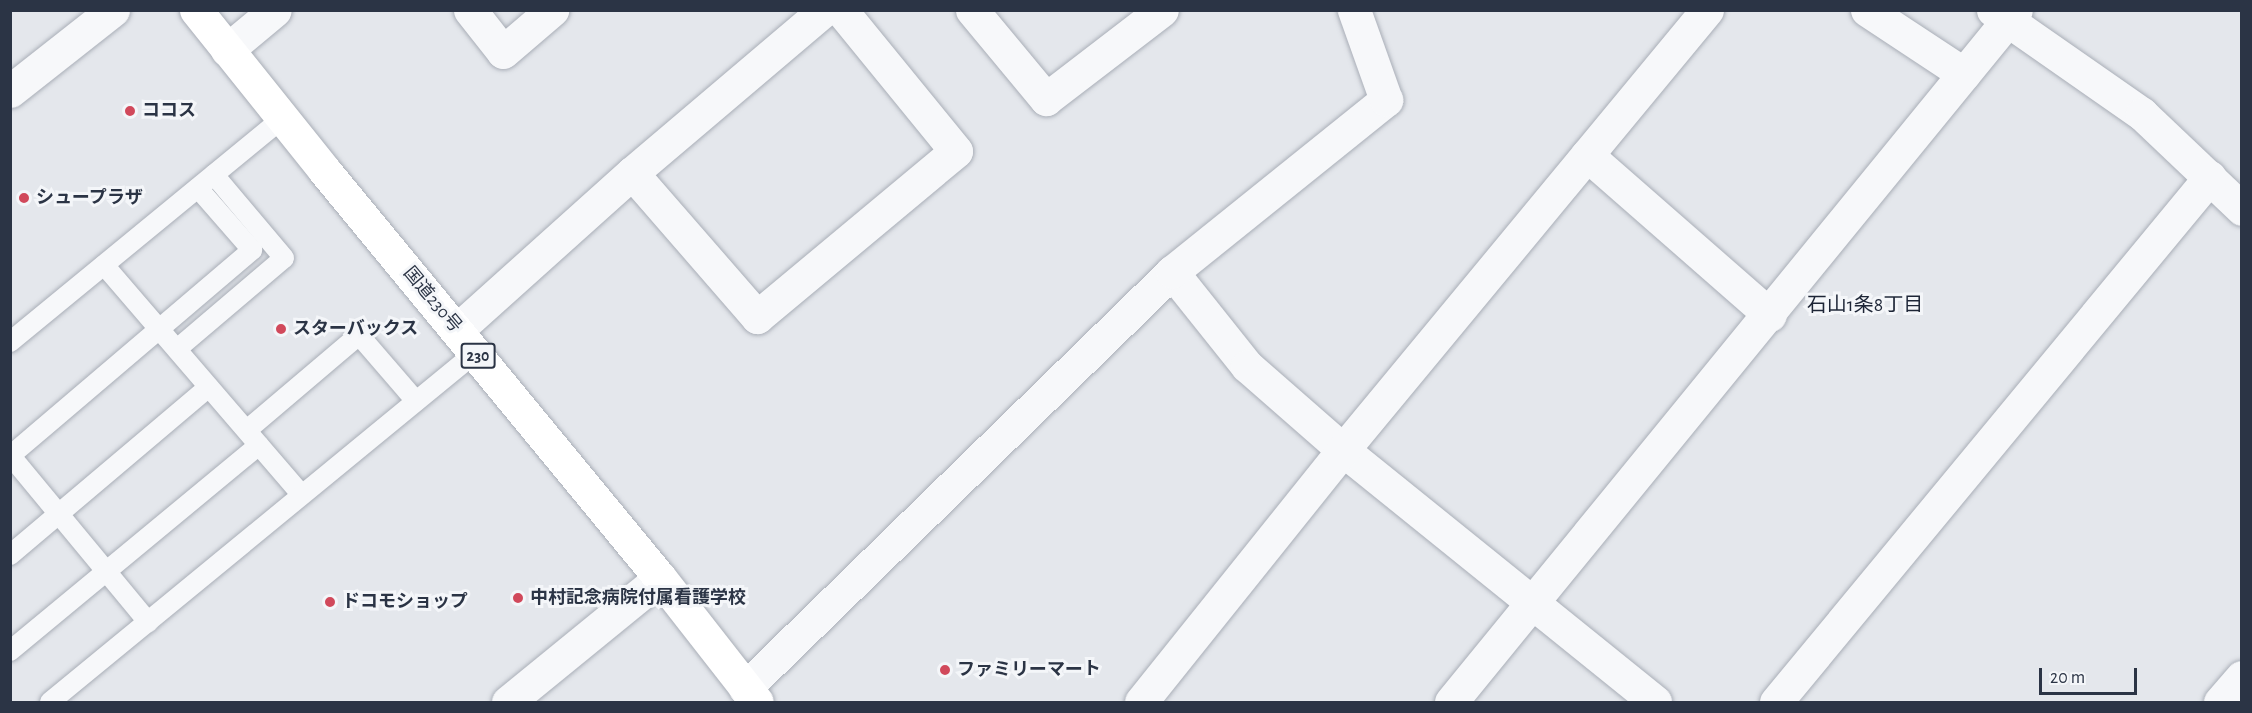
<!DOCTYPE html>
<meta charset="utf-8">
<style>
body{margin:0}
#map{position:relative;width:2252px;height:713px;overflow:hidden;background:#e4e7ec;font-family:"Alegreya Sans","Noto Sans JP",sans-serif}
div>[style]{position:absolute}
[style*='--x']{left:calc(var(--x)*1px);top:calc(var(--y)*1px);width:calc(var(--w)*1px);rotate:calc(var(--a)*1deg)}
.roads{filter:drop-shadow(0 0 2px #a9aeb7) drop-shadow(0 0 2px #a9aeb7)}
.lane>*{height:20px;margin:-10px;padding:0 10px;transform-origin:10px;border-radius:10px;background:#f7f8fa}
.street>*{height:33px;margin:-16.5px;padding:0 16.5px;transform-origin:16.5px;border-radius:16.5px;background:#f7f8fa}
.highway>*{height:33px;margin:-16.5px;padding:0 16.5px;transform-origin:16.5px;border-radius:16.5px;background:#fff}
.dots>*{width:16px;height:16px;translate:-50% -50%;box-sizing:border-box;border:3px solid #f4f6f9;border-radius:50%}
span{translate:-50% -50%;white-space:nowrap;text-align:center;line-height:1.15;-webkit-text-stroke:6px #f4f6f9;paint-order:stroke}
.shield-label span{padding:2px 4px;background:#f4f6f9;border:2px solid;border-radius:4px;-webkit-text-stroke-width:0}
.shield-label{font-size:16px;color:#2b3445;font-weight:700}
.poi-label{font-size:18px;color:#2b3445;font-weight:700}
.left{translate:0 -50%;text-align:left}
.street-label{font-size:18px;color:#2b3445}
.neighbourhood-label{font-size:20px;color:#1d2536}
.frame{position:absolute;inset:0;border:12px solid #2b3445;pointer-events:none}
.scale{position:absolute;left:2039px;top:668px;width:98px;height:27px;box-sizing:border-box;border:3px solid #2b3445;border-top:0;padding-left:8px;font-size:18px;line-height:21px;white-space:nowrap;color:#2b3445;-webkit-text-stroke:4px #f4f6f9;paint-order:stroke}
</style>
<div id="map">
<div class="roads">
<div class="lane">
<i style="--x:104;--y:265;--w:303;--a:49.3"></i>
<i style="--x:10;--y:342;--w:353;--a:-39.4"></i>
<i style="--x:177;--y:349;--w:140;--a:-40.4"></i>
<i style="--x:284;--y:258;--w:109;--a:-130.1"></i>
<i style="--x:247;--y:430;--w:147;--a:-40.3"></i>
<i style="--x:359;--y:335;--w:87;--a:49.2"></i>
<i style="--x:10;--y:455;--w:217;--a:50.4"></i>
<i style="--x:10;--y:456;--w:318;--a:-40.4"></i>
<i style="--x:252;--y:250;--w:82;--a:-131.1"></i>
<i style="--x:10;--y:555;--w:260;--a:-40.2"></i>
<i style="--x:10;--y:651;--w:323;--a:-39.6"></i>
<i style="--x:50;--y:702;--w:550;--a:-39.39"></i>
</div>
<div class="street">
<i style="--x:470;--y:10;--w:53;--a:51.8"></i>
<i style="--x:503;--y:52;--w:65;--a:-40.6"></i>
<i style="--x:972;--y:10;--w:116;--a:50.3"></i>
<i style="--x:1046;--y:99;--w:146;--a:-37.5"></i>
<i style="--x:1867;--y:10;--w:116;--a:33.4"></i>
<i style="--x:1993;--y:10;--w:182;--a:34.9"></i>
<i style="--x:2142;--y:114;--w:138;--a:43.5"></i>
<i style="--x:227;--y:50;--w:62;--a:-39.8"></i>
<i style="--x:10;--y:91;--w:131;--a:-38.2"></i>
<i style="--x:1587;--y:155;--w:243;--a:41.2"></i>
<i style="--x:632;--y:173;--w:191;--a:49"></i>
<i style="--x:757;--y:317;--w:259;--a:-39.8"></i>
<i style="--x:956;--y:151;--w:182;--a:-129.2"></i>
<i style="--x:1172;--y:272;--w:120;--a:51.4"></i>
<i style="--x:1247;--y:366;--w:128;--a:41.2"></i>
<i style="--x:1343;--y:450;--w:401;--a:38.9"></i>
<i style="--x:457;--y:330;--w:235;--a:-41.9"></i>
<i style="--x:632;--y:173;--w:252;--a:-40.3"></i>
<i style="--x:745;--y:688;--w:596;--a:-44.25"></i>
<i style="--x:1172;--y:272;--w:275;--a:-38.8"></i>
<i style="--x:1386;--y:100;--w:96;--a:-109.6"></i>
<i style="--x:508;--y:702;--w:196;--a:-39.2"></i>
<i style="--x:1141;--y:702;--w:323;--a:-51.3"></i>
<i style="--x:1343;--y:450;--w:571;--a:-50.4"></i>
<i style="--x:1451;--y:702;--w:893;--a:-50.77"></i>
<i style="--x:1776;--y:702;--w:681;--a:-50.42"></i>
<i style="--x:2220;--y:702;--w:33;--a:-49"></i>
</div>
<div class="highway">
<i style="--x:196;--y:10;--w:205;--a:51.3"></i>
<i style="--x:324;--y:170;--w:529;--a:50.53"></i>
<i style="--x:660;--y:578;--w:157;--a:52"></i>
</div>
</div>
<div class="dots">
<i style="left:130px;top:111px;background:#d1495b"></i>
<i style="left:24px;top:198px;background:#d1495b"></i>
<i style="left:281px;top:329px;background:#d1495b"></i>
<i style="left:518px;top:598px;background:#d1495b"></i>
<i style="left:330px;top:602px;background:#d1495b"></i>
<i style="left:945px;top:670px;background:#d1495b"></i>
</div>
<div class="shield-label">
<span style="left:478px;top:356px">230</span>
</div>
<div class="poi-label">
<span class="left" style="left:142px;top:111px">ココス</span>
<span class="left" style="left:36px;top:198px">シュープラザ</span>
<span class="left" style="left:293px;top:329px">スターバックス</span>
<span class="left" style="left:530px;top:598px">中村記念病院付属看護学校</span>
<span class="left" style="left:342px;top:602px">ドコモショップ</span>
<span class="left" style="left:957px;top:670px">ファミリーマート</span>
</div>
<div class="street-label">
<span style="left:432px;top:300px;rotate:50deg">国道230号</span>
</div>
<div class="neighbourhood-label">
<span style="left:1865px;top:305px">石山1条8丁目</span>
</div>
<div class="frame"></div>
<div class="scale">20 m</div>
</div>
